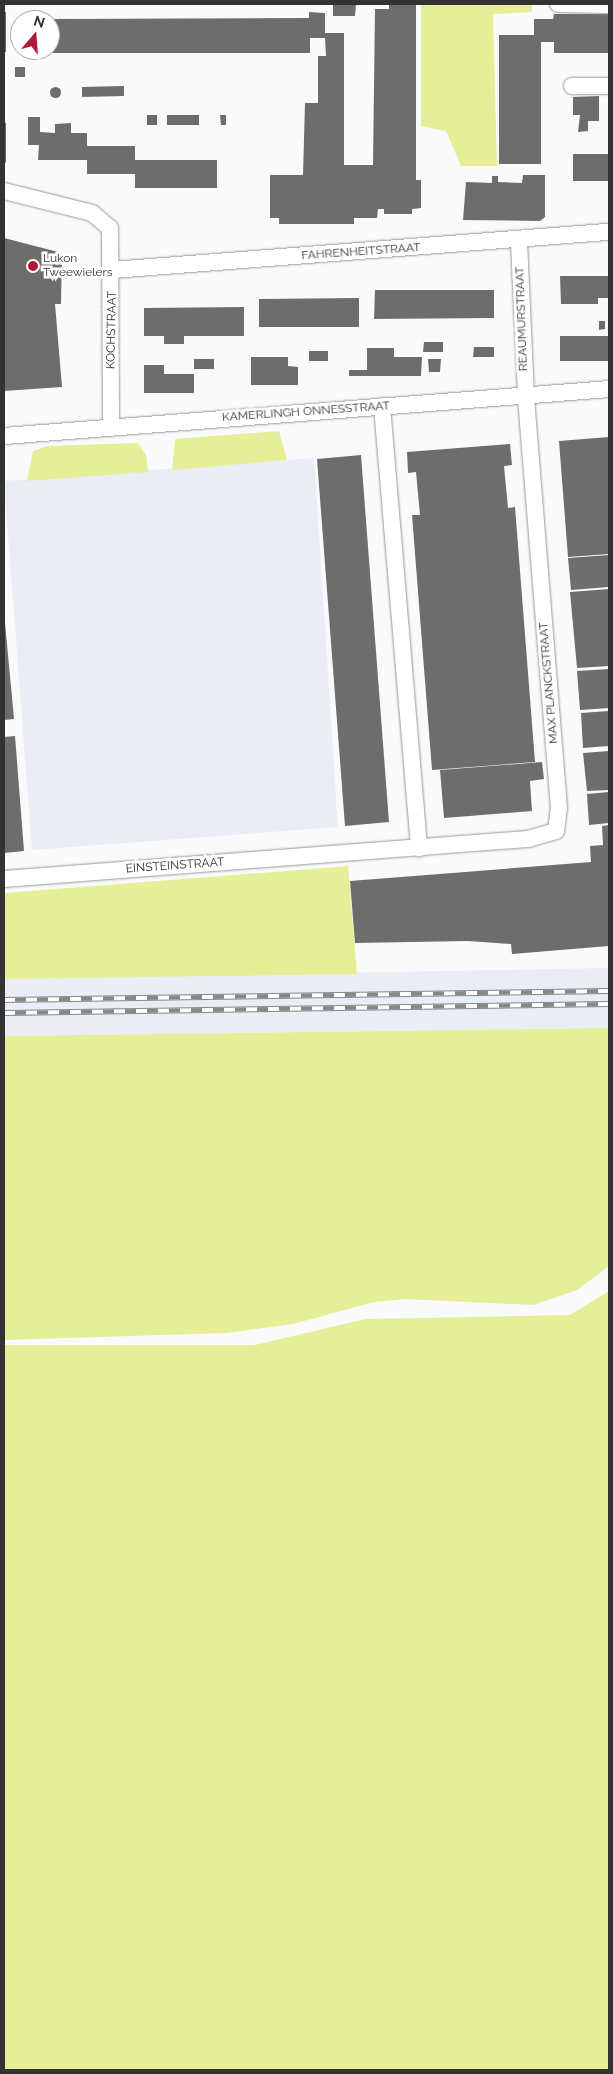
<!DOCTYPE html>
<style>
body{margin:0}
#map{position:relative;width:613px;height:2074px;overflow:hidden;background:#f9fafc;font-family:Raleway,sans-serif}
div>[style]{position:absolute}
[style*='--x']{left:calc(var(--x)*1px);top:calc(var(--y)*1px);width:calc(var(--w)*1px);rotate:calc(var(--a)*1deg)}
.built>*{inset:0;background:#e9eef6}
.green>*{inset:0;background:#e7ee98}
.building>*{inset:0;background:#6f6d6c}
.round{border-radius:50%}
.roads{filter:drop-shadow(0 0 1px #97989a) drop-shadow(0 0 1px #97989a)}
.minor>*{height:16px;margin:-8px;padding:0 8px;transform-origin:8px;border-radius:8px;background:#fff}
.rail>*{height:5.5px;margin-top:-2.75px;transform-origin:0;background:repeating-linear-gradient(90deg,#fff 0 11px,#878889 0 22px);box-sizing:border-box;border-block:1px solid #878889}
.dots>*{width:14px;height:14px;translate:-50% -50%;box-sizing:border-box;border:2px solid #fff;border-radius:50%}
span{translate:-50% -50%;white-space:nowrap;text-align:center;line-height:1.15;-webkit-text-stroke:5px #fff;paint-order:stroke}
.street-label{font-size:12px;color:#333334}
.poi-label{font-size:12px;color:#333334}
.left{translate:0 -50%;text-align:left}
.frame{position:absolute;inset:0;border:5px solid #333334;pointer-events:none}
.north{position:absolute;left:10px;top:10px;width:50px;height:50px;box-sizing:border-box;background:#fff;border:1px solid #adadae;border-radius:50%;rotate:18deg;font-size:14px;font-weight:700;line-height:20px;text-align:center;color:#333334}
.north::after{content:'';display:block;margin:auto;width:18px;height:22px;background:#ae1a3a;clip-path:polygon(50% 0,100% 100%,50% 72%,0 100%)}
</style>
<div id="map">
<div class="built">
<i style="clip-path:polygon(314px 458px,338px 827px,32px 850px,4px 481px)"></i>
<i style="clip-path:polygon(609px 968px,609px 1028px,4px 1036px,4px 979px)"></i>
</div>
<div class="green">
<i style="clip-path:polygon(421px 4px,532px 4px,532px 12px,493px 14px,497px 166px,461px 166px,446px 131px,421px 126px)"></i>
<i style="clip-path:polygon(279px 431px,287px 460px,172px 470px,175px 439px)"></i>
<i style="clip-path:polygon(138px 443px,146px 455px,148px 472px,27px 481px,33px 451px,48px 446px)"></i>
<i style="clip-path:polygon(348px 866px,357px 974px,4px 979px,4px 893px)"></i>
<i style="clip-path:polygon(609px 1028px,609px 1266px,577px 1290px,533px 1305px,405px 1299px,374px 1302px,293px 1324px,226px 1333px,4px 1340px,4px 1036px)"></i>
<i style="clip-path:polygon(609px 1291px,609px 2070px,4px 2070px,4px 1345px,255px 1345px,365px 1319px,570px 1315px)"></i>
</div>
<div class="building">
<i style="clip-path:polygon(333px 4px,356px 4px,355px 16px,333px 16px)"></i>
<i style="clip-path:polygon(389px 4px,416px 4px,416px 180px,421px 180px,421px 208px,412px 209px,412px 214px,384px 214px,384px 209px,378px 209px,377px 218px,354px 218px,354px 224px,279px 224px,279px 218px,270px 218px,270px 175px,303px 175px,305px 103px,318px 103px,318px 56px,326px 56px,325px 38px,310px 38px,310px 53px,28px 53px,50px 50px,50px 19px,309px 18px,309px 12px,325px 13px,325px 33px,344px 33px,344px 165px,373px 165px,375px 9px,389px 9px)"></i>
<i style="clip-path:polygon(28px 11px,40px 11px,41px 20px,28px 20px)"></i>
<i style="clip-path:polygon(4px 12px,6px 12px,6px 52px,4px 52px)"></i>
<i style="clip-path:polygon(554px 14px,609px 14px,609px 53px,554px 53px,554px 42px,541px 42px,541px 164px,499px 164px,499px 35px,534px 35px,534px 19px,553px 19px)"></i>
<i style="clip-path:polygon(15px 67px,25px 67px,25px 77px,15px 77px)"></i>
<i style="clip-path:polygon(124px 86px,124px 96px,82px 97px,82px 87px)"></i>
<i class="round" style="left:49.5px;top:86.5px;width:11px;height:11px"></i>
<i style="clip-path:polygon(599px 96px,599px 121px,588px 121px,588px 131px,578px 132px,580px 115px,573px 115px,573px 97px)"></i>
<i style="clip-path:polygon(147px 115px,157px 115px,157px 125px,147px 125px)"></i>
<i style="clip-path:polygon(167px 115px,199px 115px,199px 125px,167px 125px)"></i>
<i style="clip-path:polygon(220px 115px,226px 115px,226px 125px,221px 125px)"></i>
<i style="clip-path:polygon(28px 117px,40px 117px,40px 132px,55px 133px,55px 124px,71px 123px,71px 133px,87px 133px,87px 146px,135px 146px,135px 160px,217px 160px,217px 188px,135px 188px,135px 174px,87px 174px,87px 160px,38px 160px,39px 145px,28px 145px)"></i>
<i style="clip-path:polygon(4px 123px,6px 123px,6px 163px,4px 162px)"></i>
<i style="clip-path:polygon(573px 154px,609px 154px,609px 181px,573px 181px)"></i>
<i style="clip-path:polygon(523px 175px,545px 175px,545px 217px,540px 221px,463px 220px,466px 182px,492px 183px,492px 176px,498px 176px,498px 182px,522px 183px)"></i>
<i style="clip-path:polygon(4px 238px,62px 253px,61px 304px,55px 304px,62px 387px,4px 391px)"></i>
<i style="clip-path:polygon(560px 276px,609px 276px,609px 298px,598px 298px,598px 304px,561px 304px)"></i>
<i style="clip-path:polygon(375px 290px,494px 290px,494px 318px,374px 319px)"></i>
<i style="clip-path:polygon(359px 298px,359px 327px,259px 327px,259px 299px)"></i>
<i style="clip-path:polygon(244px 307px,244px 336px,184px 336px,184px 344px,164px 344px,164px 336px,144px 336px,144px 308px)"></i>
<i style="clip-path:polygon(599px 321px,605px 321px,605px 329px,599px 330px)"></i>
<i style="clip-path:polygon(560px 336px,609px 336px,609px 361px,560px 361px)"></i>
<i style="clip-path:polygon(424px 342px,443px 342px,443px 352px,423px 352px)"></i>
<i style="clip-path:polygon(474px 347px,494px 347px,494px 357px,473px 357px)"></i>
<i style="clip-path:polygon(367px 348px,394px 348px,394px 357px,422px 357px,421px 376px,349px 376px,349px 370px,367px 370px)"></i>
<i style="clip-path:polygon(309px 351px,328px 351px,328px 361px,309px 361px)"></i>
<i style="clip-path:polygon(251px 357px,288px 357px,288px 366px,298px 367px,298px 385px,251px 385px)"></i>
<i style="clip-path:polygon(194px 359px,214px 359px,214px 369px,194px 369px)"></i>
<i style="clip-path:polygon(428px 359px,441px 359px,440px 372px,429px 372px)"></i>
<i style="clip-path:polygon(144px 365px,164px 365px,164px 374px,194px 374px,194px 393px,144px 393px)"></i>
<i style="clip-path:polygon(609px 437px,609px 554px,568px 557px,559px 441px)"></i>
<i style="clip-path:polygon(510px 444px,512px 465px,504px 466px,508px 508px,515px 507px,535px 762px,432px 770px,412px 515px,420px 515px,416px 472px,408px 473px,407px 452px)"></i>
<i style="clip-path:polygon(361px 455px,389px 822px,345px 826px,317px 459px)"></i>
<i style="clip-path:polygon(609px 555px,609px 587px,571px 590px,568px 558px)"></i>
<i style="clip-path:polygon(609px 589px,609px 666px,577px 668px,570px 592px)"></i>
<i style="clip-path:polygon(4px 612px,14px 719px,4px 720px)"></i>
<i style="clip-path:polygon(609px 669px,609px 708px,580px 710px,577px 671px)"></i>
<i style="clip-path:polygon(609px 711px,609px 746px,583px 748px,581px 713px)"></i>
<i style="clip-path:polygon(15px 736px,24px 851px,4px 853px,4px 737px)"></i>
<i style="clip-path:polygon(609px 751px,609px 790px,587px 791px,583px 753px)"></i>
<i style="clip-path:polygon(542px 762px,544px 779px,530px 781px,532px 811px,444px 818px,440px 770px)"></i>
<i style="clip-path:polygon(609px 792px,609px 823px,589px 825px,587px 794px)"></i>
<i style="clip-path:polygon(609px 825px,609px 946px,512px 954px,511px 944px,468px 941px,355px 943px,350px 881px,591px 862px,590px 846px,603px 845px,602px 826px)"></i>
</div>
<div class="roads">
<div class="minor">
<i style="--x:558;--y:4;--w:51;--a:1.1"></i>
<i style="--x:572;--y:86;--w:37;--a:0"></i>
<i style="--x:4;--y:191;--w:91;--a:14"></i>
<i style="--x:92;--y:213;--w:23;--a:40"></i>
<i style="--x:110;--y:228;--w:199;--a:89.7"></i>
<i style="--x:112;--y:270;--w:498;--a:-4.4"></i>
<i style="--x:382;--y:406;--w:444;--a:85.2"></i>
<i style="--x:4;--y:436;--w:607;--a:-4.44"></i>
<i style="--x:4;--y:879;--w:526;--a:-4.37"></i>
<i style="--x:528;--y:839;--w:29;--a:-16"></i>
<i style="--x:556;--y:831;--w:23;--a:-83"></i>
<i style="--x:559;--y:808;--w:413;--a:-94.6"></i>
<i style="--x:526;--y:396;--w:154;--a:-92.6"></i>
</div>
</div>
<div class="rail">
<i style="--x:4;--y:1000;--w:605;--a:-0.85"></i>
<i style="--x:4;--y:1013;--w:605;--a:-0.85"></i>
</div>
<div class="dots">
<i style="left:33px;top:266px;background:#ae1a3a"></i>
</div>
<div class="street-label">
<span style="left:361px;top:252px;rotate:-4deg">FAHRENHEITSTRAAT</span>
<span style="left:522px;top:319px;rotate:-92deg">REAUMURSTRAAT</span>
<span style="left:112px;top:330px;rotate:-89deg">KOCHSTRAAT</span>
<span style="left:306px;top:412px;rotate:-4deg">KAMERLINGH ONNESSTRAAT</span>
<span style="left:549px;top:683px;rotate:-95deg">MAX PLANCKSTRAAT</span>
<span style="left:175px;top:866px;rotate:-4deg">EINSTEINSTRAAT</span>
</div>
<div class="poi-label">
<span class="left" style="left:43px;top:266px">Lukon<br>Tweewielers</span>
</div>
<div class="frame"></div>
<div class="north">N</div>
</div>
